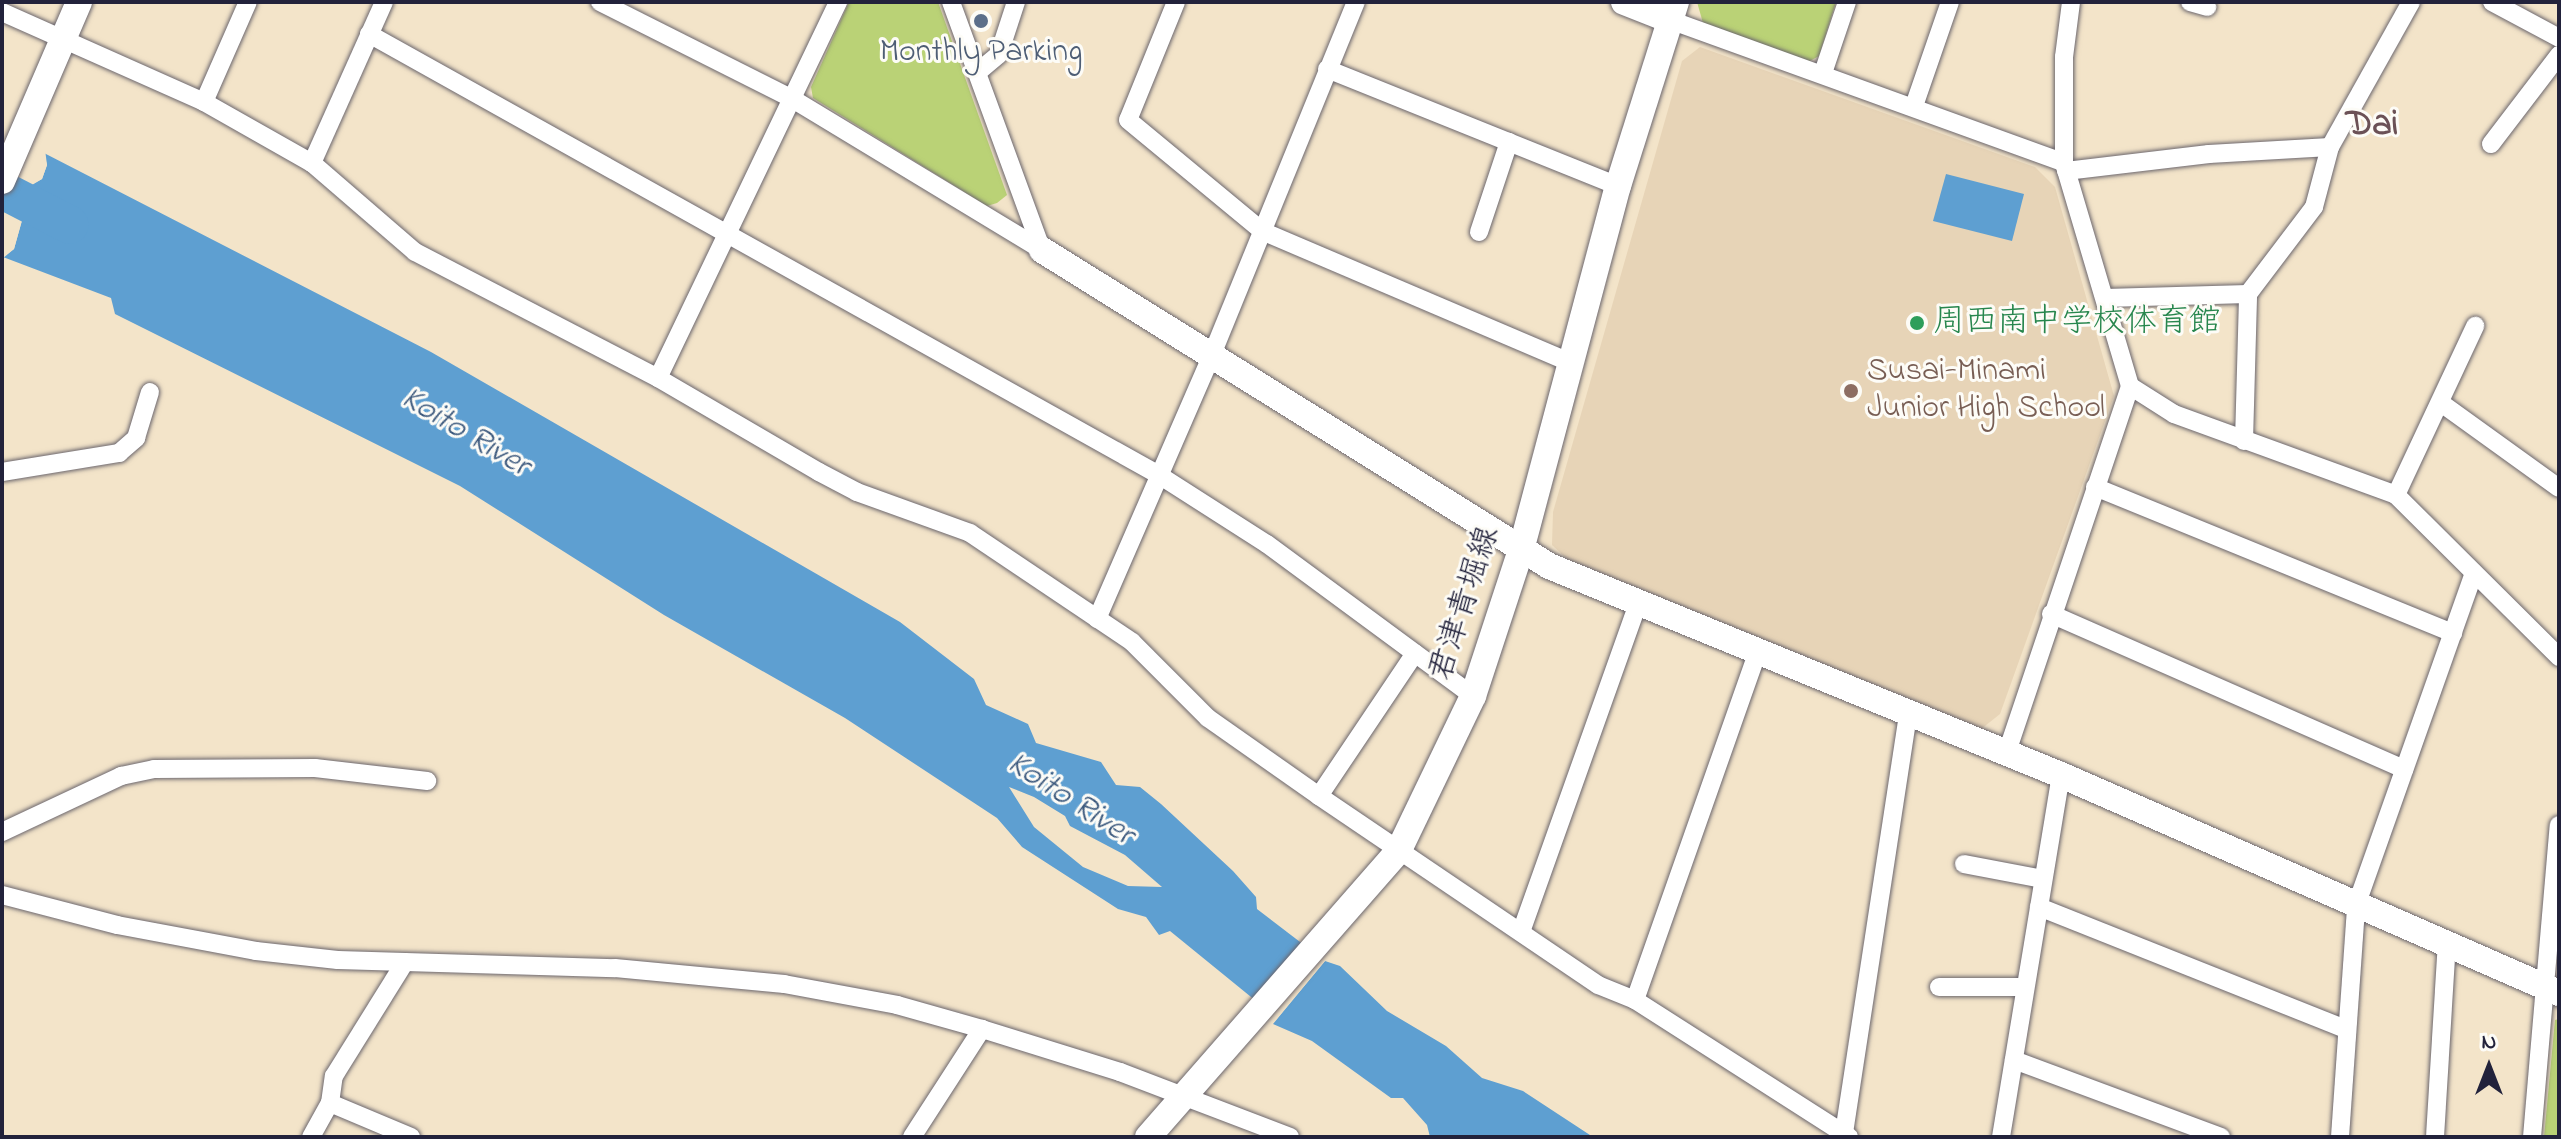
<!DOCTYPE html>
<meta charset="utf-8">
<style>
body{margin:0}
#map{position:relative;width:2561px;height:1139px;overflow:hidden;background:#f3e4c9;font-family:"Indie Flower","Klee One",sans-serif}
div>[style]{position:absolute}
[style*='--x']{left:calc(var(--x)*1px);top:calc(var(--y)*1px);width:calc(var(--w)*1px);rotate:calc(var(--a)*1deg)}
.built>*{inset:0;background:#e7d4b7}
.green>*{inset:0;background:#bad276}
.water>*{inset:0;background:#5e9fd1}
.pier>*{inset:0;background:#f3e4c9}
.river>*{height:38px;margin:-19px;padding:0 19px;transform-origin:19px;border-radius:19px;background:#5e9fd1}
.roads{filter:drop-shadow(0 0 2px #6b666d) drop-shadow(0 0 2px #6b666d)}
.street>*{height:18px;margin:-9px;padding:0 9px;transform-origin:9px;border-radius:9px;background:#fff}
.secondary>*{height:26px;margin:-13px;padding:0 13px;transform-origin:13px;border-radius:13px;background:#fff}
.dots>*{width:22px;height:22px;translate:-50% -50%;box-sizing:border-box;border:4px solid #fdfcf7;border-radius:50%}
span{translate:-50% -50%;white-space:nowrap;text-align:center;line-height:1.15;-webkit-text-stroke:6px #fdfcf7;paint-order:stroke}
.service-label{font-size:32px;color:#4e5e75}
.leisure-label{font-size:32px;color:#27864d}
.left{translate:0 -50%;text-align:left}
.education-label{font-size:32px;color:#785e54}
.street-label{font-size:32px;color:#22223b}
.water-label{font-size:34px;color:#3d5a7e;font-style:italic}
.quarter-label{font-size:36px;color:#6b5156;font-weight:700}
.frame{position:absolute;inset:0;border:4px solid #22223b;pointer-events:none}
.north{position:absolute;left:2449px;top:1027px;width:80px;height:80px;-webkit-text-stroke:6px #fdfcf7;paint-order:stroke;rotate:0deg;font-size:22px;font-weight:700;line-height:32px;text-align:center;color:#22223b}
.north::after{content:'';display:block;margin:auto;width:28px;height:36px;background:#22223b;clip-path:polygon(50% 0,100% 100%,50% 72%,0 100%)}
</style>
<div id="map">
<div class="built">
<i style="clip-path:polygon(1700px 47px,2035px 167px,2055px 187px,2114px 396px,2000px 714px,1980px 730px,1567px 559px,1552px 545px,1553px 512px,1682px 61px)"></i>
</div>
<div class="green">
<i style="clip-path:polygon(849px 2px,938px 2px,1007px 195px,997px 203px,987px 206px,813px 98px,811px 87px)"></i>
<i style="clip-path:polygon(1697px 2px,1836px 2px,1819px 56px,1808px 62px,1703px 23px)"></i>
<i style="clip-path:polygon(2559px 1019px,2559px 1137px,2544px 1137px,2555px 1020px)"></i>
</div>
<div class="water">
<i style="clip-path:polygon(evenodd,44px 153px,431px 352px,900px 622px,974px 679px,986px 705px,1028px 724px,1036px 743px,1101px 762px,1116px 785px,1140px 787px,1161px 804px,1233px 871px,1256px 897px,1257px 909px,1304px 945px,1256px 1001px,1170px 931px,1159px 935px,1146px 917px,1118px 909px,1022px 847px,997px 818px,845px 718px,664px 615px,460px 486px,115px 314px,111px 298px,3px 257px,14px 249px,32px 184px,42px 179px,47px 165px,44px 153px,1009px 787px,1034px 797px,1065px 816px,1070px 826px,1125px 855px,1162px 887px,1128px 886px,1083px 867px,1034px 827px,1009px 787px)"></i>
<i style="clip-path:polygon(1946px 174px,2024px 194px,2012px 241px,1933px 221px)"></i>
<i style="clip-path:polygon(1325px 961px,1340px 966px,1387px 1011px,1446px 1046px,1482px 1078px,1523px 1091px,1593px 1137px,1430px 1137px,1427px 1125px,1403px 1098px,1391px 1098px,1312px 1041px,1273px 1024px)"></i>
</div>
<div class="pier">
<i style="clip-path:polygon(45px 149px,47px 165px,42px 179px,32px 185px,14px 249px,2px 259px)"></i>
<i style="clip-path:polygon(1327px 957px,1325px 961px,1270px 1027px,1322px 958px)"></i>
</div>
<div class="river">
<i style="--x:2;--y:190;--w:76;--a:27.2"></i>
</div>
<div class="roads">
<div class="street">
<i style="--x:600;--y:2;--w:214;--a:26.7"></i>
<i style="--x:791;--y:98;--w:293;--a:31.2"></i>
<i style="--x:951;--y:2;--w:264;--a:69.9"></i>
<i style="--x:1176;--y:2;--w:127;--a:112.1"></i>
<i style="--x:1128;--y:120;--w:174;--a:39.6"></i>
<i style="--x:1262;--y:231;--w:336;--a:23.1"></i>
<i style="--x:2190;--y:2;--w:18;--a:16"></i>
<i style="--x:2492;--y:2;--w:76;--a:28.2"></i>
<i style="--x:2;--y:12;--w:221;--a:24"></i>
<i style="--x:204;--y:102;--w:124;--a:29.5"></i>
<i style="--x:312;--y:163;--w:136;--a:40.8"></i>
<i style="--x:415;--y:252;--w:274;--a:27.4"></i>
<i style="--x:658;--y:378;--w:186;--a:30.3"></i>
<i style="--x:819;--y:472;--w:43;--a:27.8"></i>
<i style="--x:857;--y:492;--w:120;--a:19.9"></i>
<i style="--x:970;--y:533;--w:195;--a:33.9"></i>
<i style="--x:1132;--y:642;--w:107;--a:45"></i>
<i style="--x:1208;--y:718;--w:136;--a:35.1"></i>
<i style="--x:1319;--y:796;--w:337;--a:34.1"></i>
<i style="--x:1598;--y:985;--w:40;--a:22"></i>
<i style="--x:1635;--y:1000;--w:254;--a:32.6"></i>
<i style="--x:1670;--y:20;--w:419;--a:19.9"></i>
<i style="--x:369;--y:34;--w:905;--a:29.17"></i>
<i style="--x:1159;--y:475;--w:128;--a:32.6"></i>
<i style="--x:1267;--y:544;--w:256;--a:36.4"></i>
<i style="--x:1327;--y:69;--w:314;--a:21.9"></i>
<i style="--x:979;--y:71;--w:26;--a:-40"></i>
<i style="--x:999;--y:54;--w:55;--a:-71.9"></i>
<i style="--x:1823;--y:73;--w:75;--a:-71.3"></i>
<i style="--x:204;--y:102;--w:109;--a:-66.3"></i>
<i style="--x:1914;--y:106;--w:110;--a:-70.9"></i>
<i style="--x:2491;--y:144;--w:112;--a:-52.6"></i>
<i style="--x:312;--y:163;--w:176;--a:-65.9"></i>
<i style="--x:2066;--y:171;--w:144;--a:-6.8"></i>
<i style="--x:2209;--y:154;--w:121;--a:-3.3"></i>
<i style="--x:1479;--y:232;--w:95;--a:-71.6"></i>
<i style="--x:2105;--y:298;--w:143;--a:-1.6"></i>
<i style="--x:658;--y:378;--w:417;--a:-64.4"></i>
<i style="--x:2130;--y:386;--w:52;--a:32.5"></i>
<i style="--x:2174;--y:414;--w:236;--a:20"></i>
<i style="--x:2396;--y:495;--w:230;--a:44.8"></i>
<i style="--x:2441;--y:403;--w:145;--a:35.8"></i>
<i style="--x:2244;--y:441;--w:147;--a:-88.4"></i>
<i style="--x:2248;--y:294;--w:109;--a:-52.8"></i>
<i style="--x:2314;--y:207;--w:62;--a:-75.1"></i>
<i style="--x:2330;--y:147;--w:166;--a:-60.8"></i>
<i style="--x:2;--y:472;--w:119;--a:-9.2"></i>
<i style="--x:119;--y:453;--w:23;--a:-41"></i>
<i style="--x:136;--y:438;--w:48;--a:-73.1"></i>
<i style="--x:2095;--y:487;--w:387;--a:22.2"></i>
<i style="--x:2396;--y:495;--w:187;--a:-64.9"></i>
<i style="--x:2051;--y:614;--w:386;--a:23.7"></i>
<i style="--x:1097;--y:619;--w:286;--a:-66.5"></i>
<i style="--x:1211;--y:357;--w:383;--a:-67.8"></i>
<i style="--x:2007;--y:752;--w:386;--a:-71.4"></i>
<i style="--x:2130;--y:386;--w:233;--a:-106.5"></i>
<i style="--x:2064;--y:163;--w:106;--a:-90"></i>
<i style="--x:2064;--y:57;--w:55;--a:-82.7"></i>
<i style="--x:1319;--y:796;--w:172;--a:-56.1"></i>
<i style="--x:2;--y:832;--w:132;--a:-25.2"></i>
<i style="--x:121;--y:776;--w:34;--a:-12"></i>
<i style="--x:154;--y:769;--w:161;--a:-0.4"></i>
<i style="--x:315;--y:768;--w:113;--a:6.6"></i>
<i style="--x:1964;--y:864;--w:80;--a:10.8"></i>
<i style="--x:2;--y:895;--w:119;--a:14.6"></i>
<i style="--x:117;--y:925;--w:141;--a:10.6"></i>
<i style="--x:256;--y:951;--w:82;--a:6.3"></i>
<i style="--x:338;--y:960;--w:277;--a:1.7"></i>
<i style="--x:615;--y:968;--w:170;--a:5.4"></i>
<i style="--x:784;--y:984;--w:115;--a:10.5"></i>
<i style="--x:897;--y:1005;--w:88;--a:15.8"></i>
<i style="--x:982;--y:1029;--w:145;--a:17.3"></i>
<i style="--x:1120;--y:1072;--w:182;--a:20.9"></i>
<i style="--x:2039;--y:907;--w:330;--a:21.7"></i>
<i style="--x:1521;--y:932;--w:349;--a:-70.4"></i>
<i style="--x:1939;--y:987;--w:86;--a:0"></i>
<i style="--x:1635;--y:1000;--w:368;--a:-70.6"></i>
<i style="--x:2014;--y:1060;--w:221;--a:20.4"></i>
<i style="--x:330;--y:1103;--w:88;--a:22.8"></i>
<i style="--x:1844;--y:1133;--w:422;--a:-81.3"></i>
<i style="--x:311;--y:1137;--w:39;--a:-61"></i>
<i style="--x:330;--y:1103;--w:27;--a:-82"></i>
<i style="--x:334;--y:1076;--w:134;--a:-58.1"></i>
<i style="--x:912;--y:1137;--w:129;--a:-57.1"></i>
<i style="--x:2001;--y:1137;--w:367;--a:-80.6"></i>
<i style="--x:2340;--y:1137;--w:232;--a:-86"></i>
<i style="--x:2356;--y:906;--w:353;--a:-70.5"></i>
<i style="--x:2435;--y:1137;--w:194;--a:-86.5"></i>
<i style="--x:2532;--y:1137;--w:313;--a:-85.1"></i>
</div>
<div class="secondary">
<i style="--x:1624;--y:2;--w:49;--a:21.4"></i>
<i style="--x:2;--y:181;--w:195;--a:-66.7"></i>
<i style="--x:1042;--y:250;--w:597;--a:31.93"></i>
<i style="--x:1549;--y:566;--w:553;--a:22.21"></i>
<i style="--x:2061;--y:775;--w:544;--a:23.64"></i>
<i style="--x:1148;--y:1137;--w:381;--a:-48.8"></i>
<i style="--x:1399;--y:850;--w:171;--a:-64.3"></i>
<i style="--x:1473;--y:696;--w:154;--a:-71.8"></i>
<i style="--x:1521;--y:550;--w:377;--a:-75.1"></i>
<i style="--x:1618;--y:186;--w:193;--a:-72.5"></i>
</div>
</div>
<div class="dots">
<i style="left:981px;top:21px;background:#5c6f8a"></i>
<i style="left:1917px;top:323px;background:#2e9e5b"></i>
<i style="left:1851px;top:391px;background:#8d6e63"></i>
</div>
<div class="service-label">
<span style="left:981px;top:53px">Monthly Parking</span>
</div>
<div class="leisure-label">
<span class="left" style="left:1933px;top:323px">周西南中学校体育館</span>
</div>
<div class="education-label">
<span class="left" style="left:1867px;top:391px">Susai-Minami<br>Junior High School</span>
</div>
<div class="street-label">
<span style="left:1466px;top:604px;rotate:-72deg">君津青堀線</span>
</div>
<div class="water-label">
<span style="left:465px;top:433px;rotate:31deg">Koito River</span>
<span style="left:1070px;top:800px;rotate:33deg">Koito River</span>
</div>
<div class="quarter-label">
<span style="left:2372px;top:126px">Dai</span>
</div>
<div class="frame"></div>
<div class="north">N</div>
</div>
